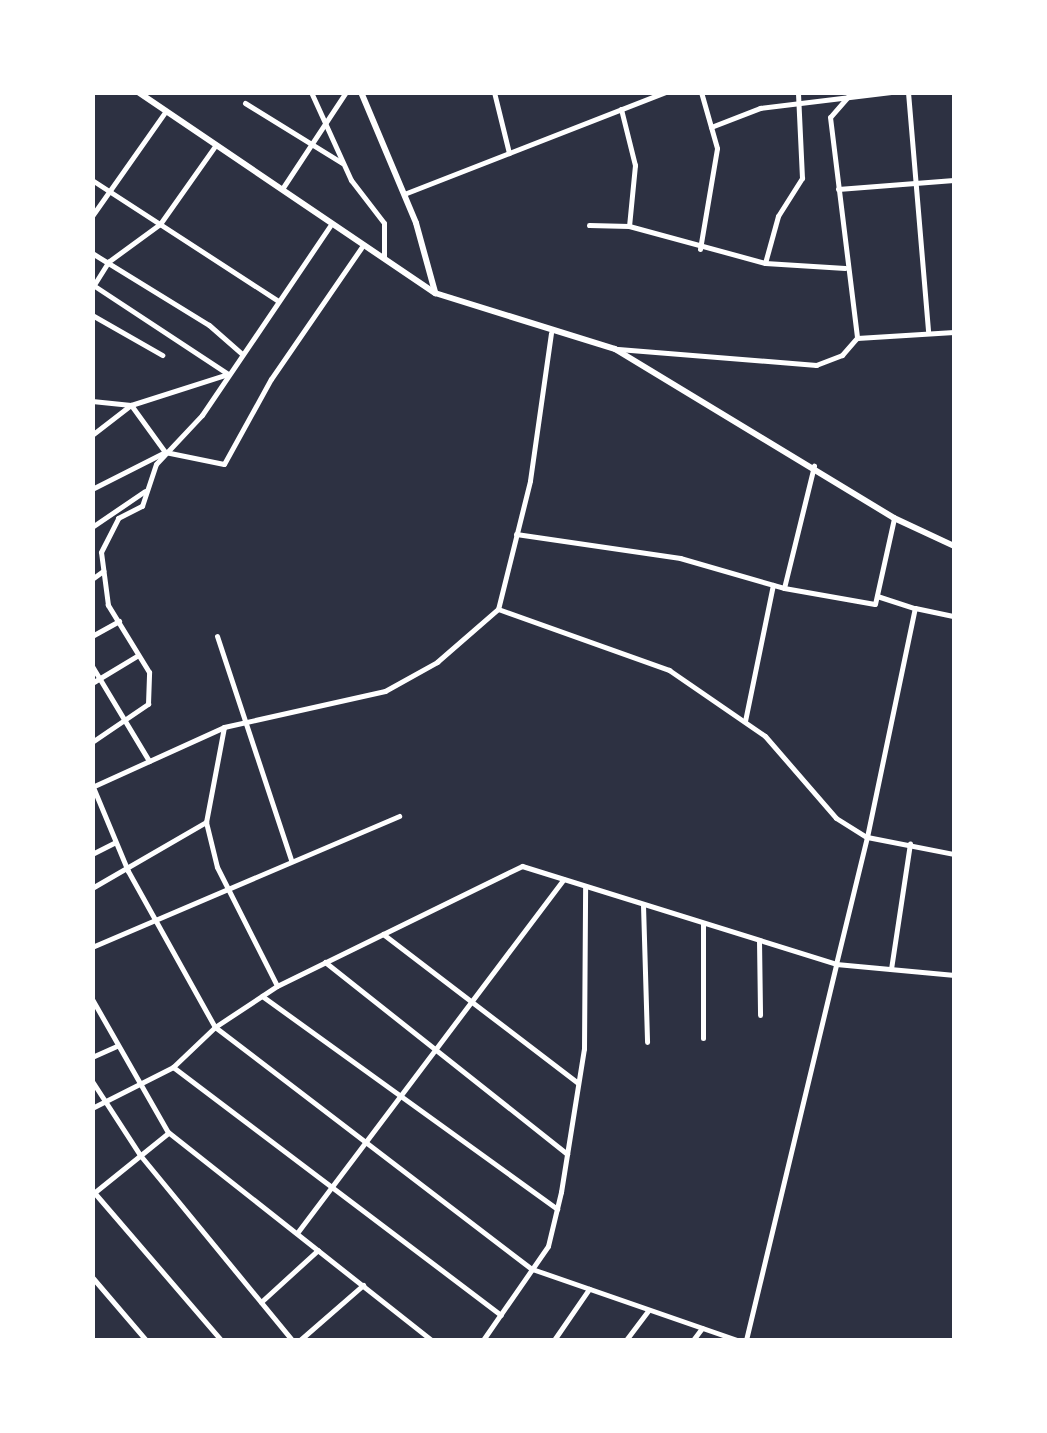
<!DOCTYPE html>
<style>
body{margin:0}
#map{position:relative;width:1047px;height:1433px;overflow:hidden;background:#2d3142;font-family:Overpass,sans-serif}
div>[style]{position:absolute}
[style*='--x']{left:calc(var(--x)*1px);top:calc(var(--y)*1px);width:calc(var(--w)*1px);rotate:calc(var(--a)*1deg)}
.minor>*{height:5px;margin:-2.5px;padding:0 2.5px;transform-origin:2.5px;border-radius:2.5px;background:#fff}
.tertiary>*{height:6px;margin:-3px;padding:0 3px;transform-origin:3px;border-radius:3px;background:#fff}
span{translate:-50% -50%;white-space:nowrap;text-align:center;line-height:1.15;-webkit-text-stroke:10px #fff;paint-order:stroke}
.frame{position:absolute;inset:0;border:95px solid #fff;pointer-events:none}
</style>
<div id="map">
<div class="minor">
<i style="--x:311;--y:92;--w:97;--a:65.6"></i>
<i style="--x:351;--y:180;--w:54;--a:52.5"></i>
<i style="--x:384;--y:223;--w:35;--a:90"></i>
<i style="--x:494;--y:92;--w:63;--a:76.2"></i>
<i style="--x:852;--y:92;--w:33;--a:131"></i>
<i style="--x:830;--y:117;--w:223;--a:83"></i>
<i style="--x:908;--y:92;--w:240;--a:85.2"></i>
<i style="--x:245;--y:103;--w:114;--a:31.7"></i>
<i style="--x:621;--y:109;--w:58;--a:76"></i>
<i style="--x:635;--y:165;--w:61;--a:95.6"></i>
<i style="--x:711;--y:127;--w:53;--a:-21.2"></i>
<i style="--x:760;--y:108;--w:132;--a:-7"></i>
<i style="--x:92;--y:180;--w:221;--a:33"></i>
<i style="--x:282;--y:189;--w:116;--a:-56.6"></i>
<i style="--x:838;--y:189;--w:116;--a:-4.4"></i>
<i style="--x:404;--y:194;--w:281;--a:-21.3"></i>
<i style="--x:92;--y:216;--w:127;--a:-54.9"></i>
<i style="--x:589;--y:225;--w:40;--a:1.4"></i>
<i style="--x:629;--y:226;--w:141;--a:15.2"></i>
<i style="--x:765;--y:263;--w:80;--a:3.6"></i>
<i style="--x:700;--y:249;--w:102;--a:-80.4"></i>
<i style="--x:717;--y:148;--w:58;--a:-105.9"></i>
<i style="--x:92;--y:253;--w:137;--a:31.6"></i>
<i style="--x:209;--y:325;--w:43;--a:41.2"></i>
<i style="--x:765;--y:263;--w:49;--a:-74.5"></i>
<i style="--x:778;--y:216;--w:45;--a:-57.7"></i>
<i style="--x:802;--y:178;--w:86;--a:-92.7"></i>
<i style="--x:93;--y:285;--w:162;--a:33.4"></i>
<i style="--x:92;--y:288;--w:31;--a:-58"></i>
<i style="--x:108;--y:262;--w:64;--a:-36.2"></i>
<i style="--x:160;--y:224;--w:95;--a:-54.8"></i>
<i style="--x:92;--y:315;--w:81;--a:29.7"></i>
<i style="--x:551;--y:333;--w:149;--a:98.1"></i>
<i style="--x:530;--y:481;--w:132;--a:104"></i>
<i style="--x:498;--y:609;--w:182;--a:19.6"></i>
<i style="--x:669;--y:670;--w:116;--a:34.5"></i>
<i style="--x:765;--y:736;--w:108;--a:49.1"></i>
<i style="--x:836;--y:818;--w:36;--a:32"></i>
<i style="--x:867;--y:837;--w:234;--a:-78.2"></i>
<i style="--x:915;--y:608;--w:40;--a:12"></i>
<i style="--x:618;--y:349;--w:199;--a:4.6"></i>
<i style="--x:816;--y:365;--w:28;--a:-21"></i>
<i style="--x:842;--y:355;--w:23;--a:-49"></i>
<i style="--x:857;--y:338;--w:97;--a:-3.5"></i>
<i style="--x:92;--y:401;--w:39;--a:6"></i>
<i style="--x:131;--y:405;--w:58;--a:54.1"></i>
<i style="--x:92;--y:435;--w:49;--a:-37.6"></i>
<i style="--x:131;--y:405;--w:99;--a:-17.7"></i>
<i style="--x:92;--y:489;--w:82;--a:-26.9"></i>
<i style="--x:165;--y:452;--w:60;--a:11.5"></i>
<i style="--x:224;--y:464;--w:97;--a:-61.1"></i>
<i style="--x:271;--y:379;--w:159;--a:-55.5"></i>
<i style="--x:92;--y:527;--w:64;--a:-34.2"></i>
<i style="--x:516;--y:534;--w:166;--a:8.3"></i>
<i style="--x:680;--y:558;--w:108;--a:16.1"></i>
<i style="--x:784;--y:588;--w:92;--a:10"></i>
<i style="--x:875;--y:604;--w:88;--a:-77.5"></i>
<i style="--x:92;--y:579;--w:14;--a:-36"></i>
<i style="--x:784;--y:588;--w:126;--a:-76.2"></i>
<i style="--x:877;--y:596;--w:40;--a:18"></i>
<i style="--x:92;--y:636;--w:31;--a:-29"></i>
<i style="--x:217;--y:636;--w:236;--a:71.7"></i>
<i style="--x:92;--y:666;--w:111;--a:59"></i>
<i style="--x:92;--y:683;--w:52;--a:-31"></i>
<i style="--x:745;--y:721;--w:139;--a:-78.4"></i>
<i style="--x:224;--y:727;--w:97;--a:100.7"></i>
<i style="--x:206;--y:822;--w:46;--a:76.3"></i>
<i style="--x:217;--y:867;--w:133;--a:63.2"></i>
<i style="--x:277;--y:986;--w:273;--a:-26.1"></i>
<i style="--x:522;--y:866;--w:329;--a:17.3"></i>
<i style="--x:836;--y:964;--w:131;--a:-76.3"></i>
<i style="--x:867;--y:837;--w:89;--a:11.1"></i>
<i style="--x:92;--y:742;--w:68;--a:-34.2"></i>
<i style="--x:148;--y:704;--w:32;--a:-88"></i>
<i style="--x:149;--y:672;--w:79;--a:-121.5"></i>
<i style="--x:108;--y:605;--w:53;--a:-97.5"></i>
<i style="--x:101;--y:552;--w:38;--a:-63"></i>
<i style="--x:118;--y:518;--w:27;--a:-27"></i>
<i style="--x:142;--y:506;--w:44;--a:-71.6"></i>
<i style="--x:156;--y:464;--w:67;--a:-46.8"></i>
<i style="--x:202;--y:415;--w:228;--a:-55.9"></i>
<i style="--x:92;--y:787;--w:145;--a:-24.4"></i>
<i style="--x:224;--y:727;--w:165;--a:-12.6"></i>
<i style="--x:385;--y:691;--w:60;--a:-29.1"></i>
<i style="--x:437;--y:662;--w:81;--a:-41"></i>
<i style="--x:93;--y:787;--w:91;--a:67.4"></i>
<i style="--x:128;--y:871;--w:179;--a:60.9"></i>
<i style="--x:215;--y:1027;--w:399;--a:37.4"></i>
<i style="--x:532;--y:1269;--w:217;--a:19.1"></i>
<i style="--x:92;--y:854;--w:25;--a:-27"></i>
<i style="--x:92;--y:888;--w:132;--a:-30.1"></i>
<i style="--x:643;--y:905;--w:137;--a:88.3"></i>
<i style="--x:383;--y:934;--w:245;--a:37.4"></i>
<i style="--x:759;--y:940;--w:75;--a:89.2"></i>
<i style="--x:92;--y:947;--w:334;--a:-23.1"></i>
<i style="--x:325;--y:962;--w:309;--a:38.4"></i>
<i style="--x:891;--y:969;--w:127;--a:-81.4"></i>
<i style="--x:262;--y:996;--w:364;--a:35.8"></i>
<i style="--x:92;--y:999;--w:153;--a:60.3"></i>
<i style="--x:168;--y:1132;--w:335;--a:38.3"></i>
<i style="--x:703;--y:1038;--w:115;--a:-90"></i>
<i style="--x:92;--y:1057;--w:27;--a:-24"></i>
<i style="--x:173;--y:1067;--w:411;--a:37.1"></i>
<i style="--x:92;--y:1081;--w:88;--a:57"></i>
<i style="--x:140;--y:1155;--w:239;--a:50.6"></i>
<i style="--x:92;--y:1108;--w:91;--a:-26.8"></i>
<i style="--x:173;--y:1067;--w:58;--a:-43.6"></i>
<i style="--x:215;--y:1027;--w:74;--a:-33.5"></i>
<i style="--x:92;--y:1190;--w:198;--a:49.3"></i>
<i style="--x:95;--y:1192;--w:94;--a:-38.9"></i>
<i style="--x:297;--y:1233;--w:443;--a:-53"></i>
<i style="--x:92;--y:1277;--w:83;--a:49.4"></i>
<i style="--x:261;--y:1302;--w:77;--a:-42.4"></i>
<i style="--x:300;--y:1340;--w:84;--a:-41.1"></i>
<i style="--x:483;--y:1340;--w:114;--a:-55.3"></i>
<i style="--x:548;--y:1246;--w:56;--a:-76.5"></i>
<i style="--x:561;--y:1192;--w:145;--a:-80.9"></i>
<i style="--x:584;--y:1049;--w:163;--a:-89.6"></i>
<i style="--x:554;--y:1340;--w:62;--a:-55.5"></i>
<i style="--x:626;--y:1340;--w:36;--a:-53"></i>
<i style="--x:693;--y:1340;--w:15;--a:-53"></i>
<i style="--x:746;--y:1340;--w:387;--a:-76.5"></i>
<i style="--x:836;--y:964;--w:119;--a:5.3"></i>
</div>
<div class="tertiary">
<i style="--x:138;--y:92;--w:359;--a:34.1"></i>
<i style="--x:435;--y:293;--w:189;--a:17.3"></i>
<i style="--x:615;--y:349;--w:326;--a:31.2"></i>
<i style="--x:894;--y:518;--w:66;--a:25"></i>
<i style="--x:361;--y:92;--w:142;--a:67.2"></i>
<i style="--x:416;--y:223;--w:72;--a:74.6"></i>
</div>
<div class="frame"></div>
</div>
